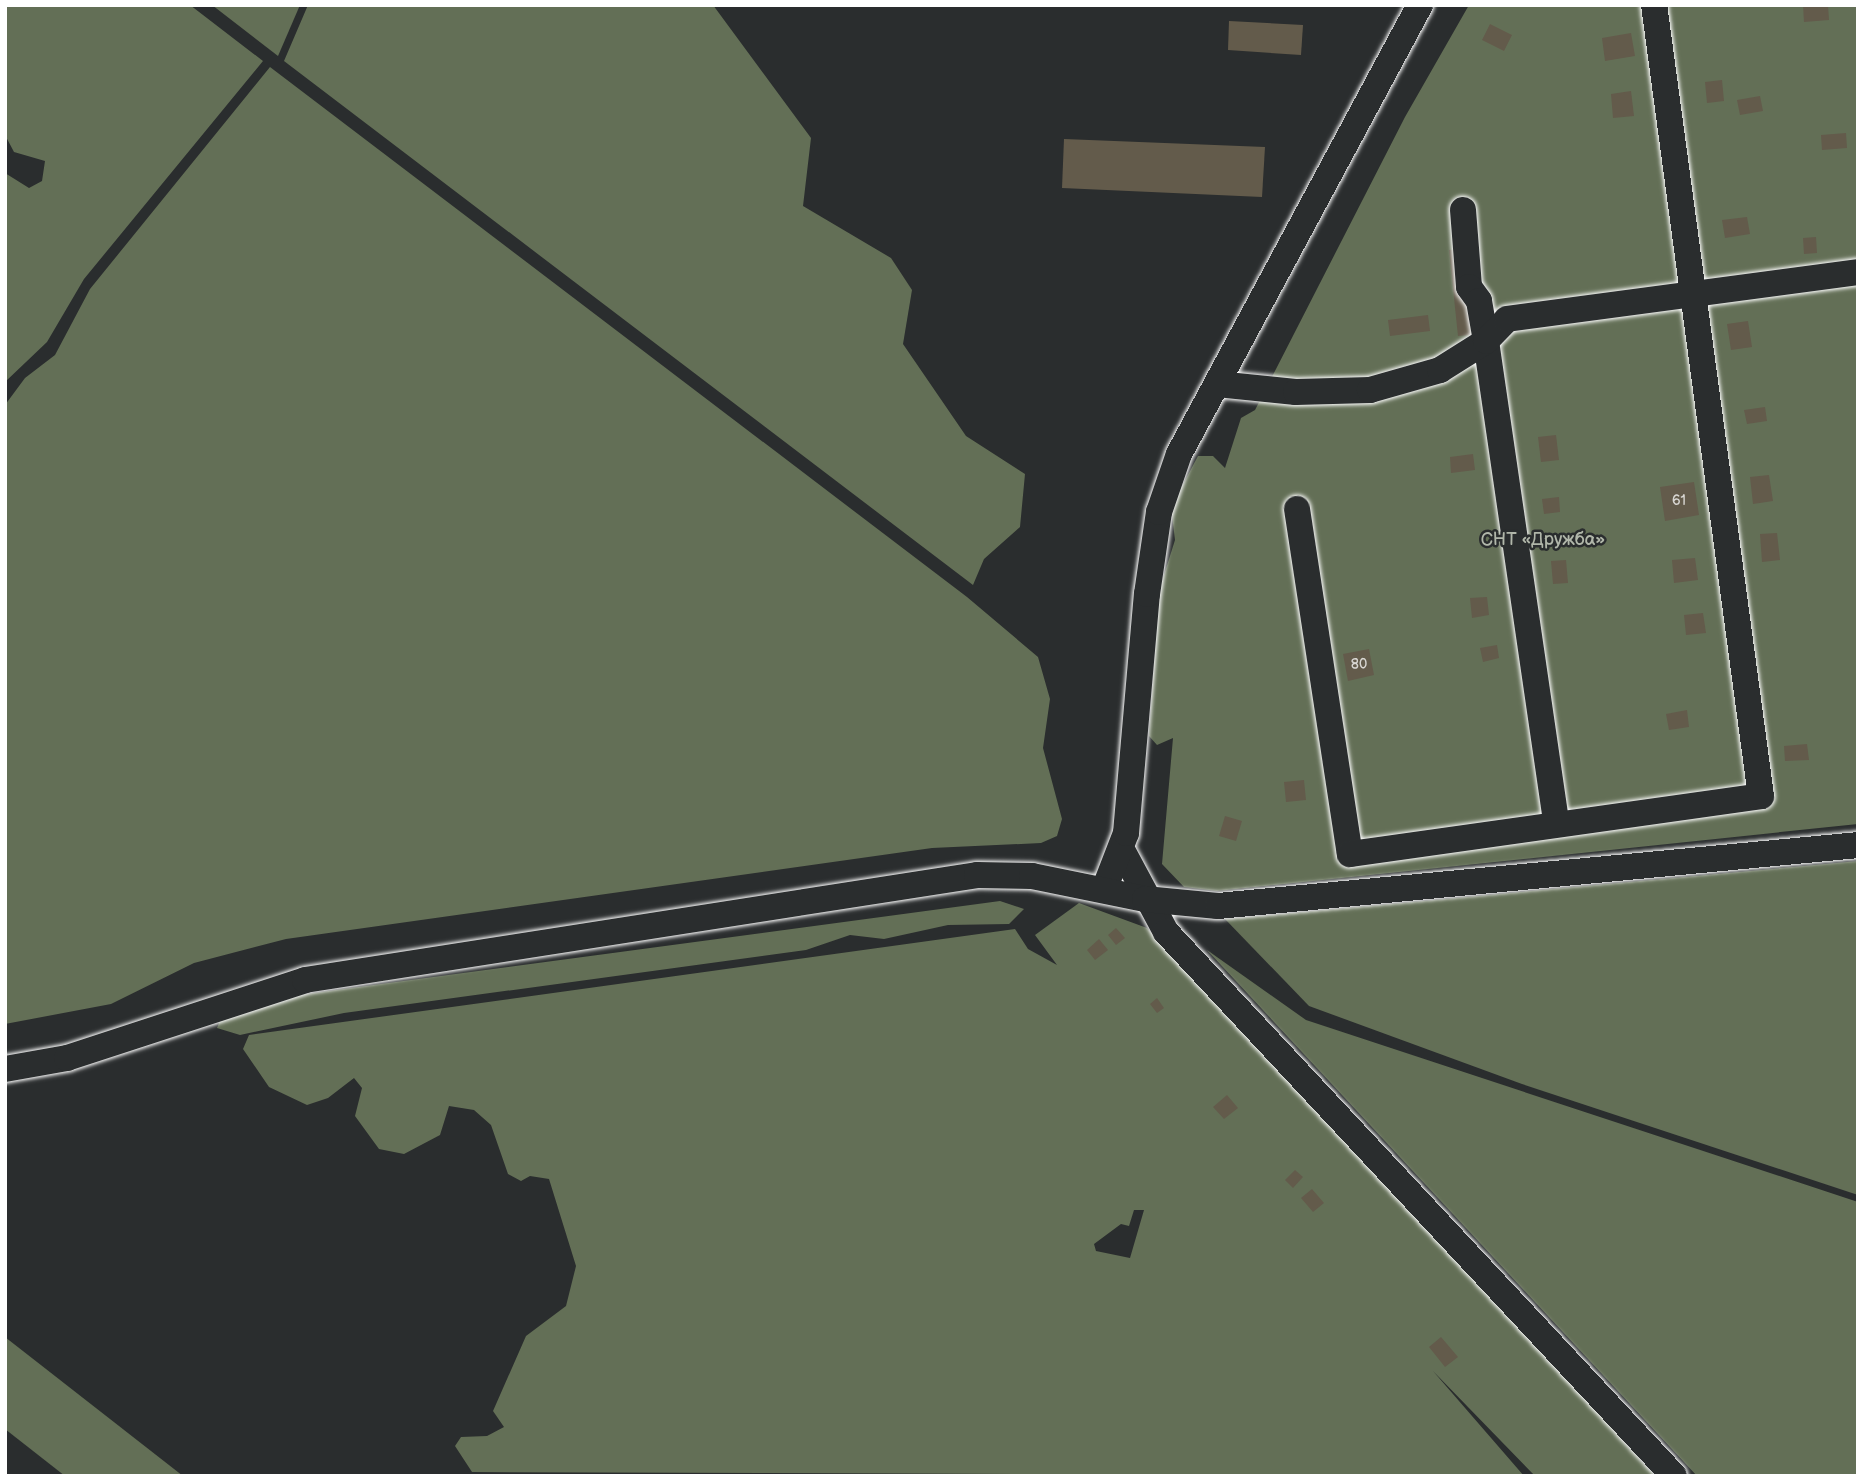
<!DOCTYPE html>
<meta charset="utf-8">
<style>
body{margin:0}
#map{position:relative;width:1863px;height:1481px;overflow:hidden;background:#2a2d2e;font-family:"Balsamiq Sans",sans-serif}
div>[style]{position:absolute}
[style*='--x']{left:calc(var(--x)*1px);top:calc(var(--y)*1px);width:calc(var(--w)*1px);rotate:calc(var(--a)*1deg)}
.green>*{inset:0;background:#636f56}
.building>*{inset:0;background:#635b4b}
.roads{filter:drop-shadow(0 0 2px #fff) drop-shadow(0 0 2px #fff)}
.minor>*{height:26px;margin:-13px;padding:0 13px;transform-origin:13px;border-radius:13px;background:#2a2d2e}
span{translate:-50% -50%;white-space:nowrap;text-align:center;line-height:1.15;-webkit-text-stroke:5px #2a2d2e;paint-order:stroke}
.number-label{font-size:14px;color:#d8d6d2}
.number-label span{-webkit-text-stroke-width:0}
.park-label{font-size:18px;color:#b1b7aa}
.frame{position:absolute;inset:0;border:7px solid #fff;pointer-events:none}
</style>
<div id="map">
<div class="green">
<i style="clip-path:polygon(5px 5px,190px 5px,263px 61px,84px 279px,47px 342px,5px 382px,5px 173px,29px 188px,42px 181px,45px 161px,14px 152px,5px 135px)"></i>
<i style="clip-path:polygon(212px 5px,300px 5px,278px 56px)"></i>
<i style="clip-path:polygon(308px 5px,713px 5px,811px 138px,803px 206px,891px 258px,912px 290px,903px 344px,966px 436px,1025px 474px,1020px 527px,984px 559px,973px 585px,284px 61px)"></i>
<i style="clip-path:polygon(1469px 5px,1858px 5px,1858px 824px,1217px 891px,1184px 887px,1162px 864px,1173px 738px,1157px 745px,1149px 736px,1159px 591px,1175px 540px,1171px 507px,1198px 456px,1213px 456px,1225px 468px,1241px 418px,1255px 410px,1405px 117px)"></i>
<i style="clip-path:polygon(270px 67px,967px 597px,1038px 657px,1050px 699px,1043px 748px,1062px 819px,1057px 836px,1041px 843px,932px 848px,286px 939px,194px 963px,111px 1004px,5px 1024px,5px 405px,25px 378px,55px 355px,90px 289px)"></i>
<i style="clip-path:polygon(1858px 861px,1858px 1195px,1522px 1084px,1309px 1006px,1225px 919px)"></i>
<i style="clip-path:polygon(1000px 901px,1024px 909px,1009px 924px,948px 925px,884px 939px,850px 935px,806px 950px,344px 1013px,240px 1035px,217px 1028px,222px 1016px,239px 1008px,306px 994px)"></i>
<i style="clip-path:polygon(evenodd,1079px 903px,1147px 928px,1256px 1038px,1655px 1476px,1535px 1476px,1433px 1371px,1524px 1476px,472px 1472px,455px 1446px,461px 1437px,487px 1436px,504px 1427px,493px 1411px,526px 1336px,566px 1306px,576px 1266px,549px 1179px,530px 1176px,521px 1181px,508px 1174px,491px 1125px,474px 1110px,449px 1106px,440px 1135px,404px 1154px,379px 1149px,355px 1116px,362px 1088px,354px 1078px,328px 1098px,307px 1105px,269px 1087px,243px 1049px,249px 1035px,1015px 929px,1028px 949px,1057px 965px,1035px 935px,1079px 903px,1134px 1210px,1144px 1210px,1130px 1258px,1096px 1251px,1094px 1244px,1121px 1224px,1129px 1226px,1134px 1210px)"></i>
<i style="clip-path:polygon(1207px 950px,1306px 1020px,1858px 1202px,1858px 1476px,1697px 1476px)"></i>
<i style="clip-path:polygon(5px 1337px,183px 1476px,65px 1476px,5px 1429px)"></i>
</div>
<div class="building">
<i style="clip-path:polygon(1803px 5px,1828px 5px,1829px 20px,1804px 22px)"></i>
<i style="clip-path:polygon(1229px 21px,1303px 25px,1301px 55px,1228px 50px)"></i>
<i style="clip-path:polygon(1490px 24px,1512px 35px,1504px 51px,1482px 40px)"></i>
<i style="clip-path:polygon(1631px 33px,1635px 56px,1605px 61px,1602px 38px)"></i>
<i style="clip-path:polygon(1722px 80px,1724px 101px,1707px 103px,1705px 82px)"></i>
<i style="clip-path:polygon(1631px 91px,1634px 116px,1613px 118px,1611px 94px)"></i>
<i style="clip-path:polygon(1760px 96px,1763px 111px,1740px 115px,1737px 100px)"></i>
<i style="clip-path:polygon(1846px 133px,1847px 148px,1822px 150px,1821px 135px)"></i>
<i style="clip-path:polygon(1064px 139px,1265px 147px,1262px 197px,1062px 188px)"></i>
<i style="clip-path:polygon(1747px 217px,1750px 234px,1725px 238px,1722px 220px)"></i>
<i style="clip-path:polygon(1816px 237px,1817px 253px,1804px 254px,1803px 238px)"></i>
<i style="clip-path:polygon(1462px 249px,1471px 335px,1458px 336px,1449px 250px)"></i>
<i style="clip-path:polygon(1428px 315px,1430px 331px,1390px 336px,1388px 320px)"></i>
<i style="clip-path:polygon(1748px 321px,1752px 347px,1731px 350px,1727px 324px)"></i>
<i style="clip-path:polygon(1765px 407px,1767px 421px,1747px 424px,1744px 410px)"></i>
<i style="clip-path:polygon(1556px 435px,1559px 460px,1541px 462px,1538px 437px)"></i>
<i style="clip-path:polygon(1473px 454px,1475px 470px,1451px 473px,1450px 457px)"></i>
<i style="clip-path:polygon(1769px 475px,1773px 501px,1753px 504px,1750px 477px)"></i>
<i style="clip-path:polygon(1694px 482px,1699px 515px,1665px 521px,1660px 487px)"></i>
<i style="clip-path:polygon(1559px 497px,1560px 512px,1544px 514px,1542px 499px)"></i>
<i style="clip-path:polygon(1777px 533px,1780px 560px,1762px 562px,1760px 534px)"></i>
<i style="clip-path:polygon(1695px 558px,1698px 580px,1674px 583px,1672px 560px)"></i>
<i style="clip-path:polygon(1566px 560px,1568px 583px,1553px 584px,1551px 561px)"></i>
<i style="clip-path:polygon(1487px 597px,1489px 615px,1472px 618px,1470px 598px)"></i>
<i style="clip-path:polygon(1703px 613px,1706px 633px,1686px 635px,1684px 615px)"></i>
<i style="clip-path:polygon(1497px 645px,1499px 658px,1483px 662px,1480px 648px)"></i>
<i style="clip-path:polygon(1369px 649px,1374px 675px,1348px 681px,1343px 654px)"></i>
<i style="clip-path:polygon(1687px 710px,1689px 727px,1669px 730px,1666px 714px)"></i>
<i style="clip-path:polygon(1807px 744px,1809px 760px,1785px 761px,1784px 746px)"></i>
<i style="clip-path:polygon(1304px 780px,1306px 800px,1286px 802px,1284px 782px)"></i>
<i style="clip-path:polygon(1225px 816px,1242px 821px,1236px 841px,1219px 836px)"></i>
<i style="clip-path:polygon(1116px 928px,1125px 938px,1116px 945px,1108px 935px)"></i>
<i style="clip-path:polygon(1099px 939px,1108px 950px,1095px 960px,1087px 950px)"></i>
<i style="clip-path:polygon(1157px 998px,1164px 1008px,1157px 1013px,1150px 1004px)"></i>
<i style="clip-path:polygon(1227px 1095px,1238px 1108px,1224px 1119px,1213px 1107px)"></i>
<i style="clip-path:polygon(1295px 1170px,1303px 1177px,1293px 1188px,1285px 1180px)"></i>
<i style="clip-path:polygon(1312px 1189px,1324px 1203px,1313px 1212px,1301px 1198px)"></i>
<i style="clip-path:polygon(1441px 1337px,1458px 1357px,1445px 1367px,1429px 1347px)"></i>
</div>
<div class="roads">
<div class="minor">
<i style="--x:1463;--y:210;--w:77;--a:85.5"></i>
<i style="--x:1469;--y:287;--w:17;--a:54"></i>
<i style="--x:1479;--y:301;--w:41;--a:80.1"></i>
<i style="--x:1486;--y:341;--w:486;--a:81.7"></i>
<i style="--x:1217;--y:384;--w:79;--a:5.8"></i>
<i style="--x:1296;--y:392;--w:74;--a:-1.5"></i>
<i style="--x:1370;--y:390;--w:73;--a:-15.9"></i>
<i style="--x:1440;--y:370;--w:54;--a:-32.2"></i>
<i style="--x:1486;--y:341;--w:30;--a:-46"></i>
<i style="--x:1507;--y:319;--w:354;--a:-7.6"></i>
<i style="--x:1297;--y:509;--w:349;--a:81.3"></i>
<i style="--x:1350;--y:854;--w:415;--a:-8"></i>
<i style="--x:1761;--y:796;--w:798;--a:-97.7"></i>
<i style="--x:1122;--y:850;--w:93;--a:61.8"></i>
<i style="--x:1166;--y:932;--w:744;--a:46.96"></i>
<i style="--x:1104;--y:890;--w:61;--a:-68.9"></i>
<i style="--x:1126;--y:833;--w:240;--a:-85"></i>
<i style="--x:1147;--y:594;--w:83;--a:-81.7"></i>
<i style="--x:1159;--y:512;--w:61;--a:-71"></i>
<i style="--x:1179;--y:454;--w:510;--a:-61.78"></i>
<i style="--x:5;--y:1069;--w:63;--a:-10.1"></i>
<i style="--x:67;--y:1058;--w:250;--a:-18.1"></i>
<i style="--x:305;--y:980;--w:680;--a:-8.88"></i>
<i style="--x:977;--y:875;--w:55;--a:1"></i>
<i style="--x:1032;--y:876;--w:115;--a:11.5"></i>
<i style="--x:1145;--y:899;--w:73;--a:5.5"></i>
<i style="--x:1218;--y:906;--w:643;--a:-5.44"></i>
</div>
</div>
<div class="number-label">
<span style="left:1679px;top:501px">61</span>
<span style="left:1359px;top:665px">80</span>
</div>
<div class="park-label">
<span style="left:1543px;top:540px">СНТ «Дружба»</span>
</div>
<div class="frame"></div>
</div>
